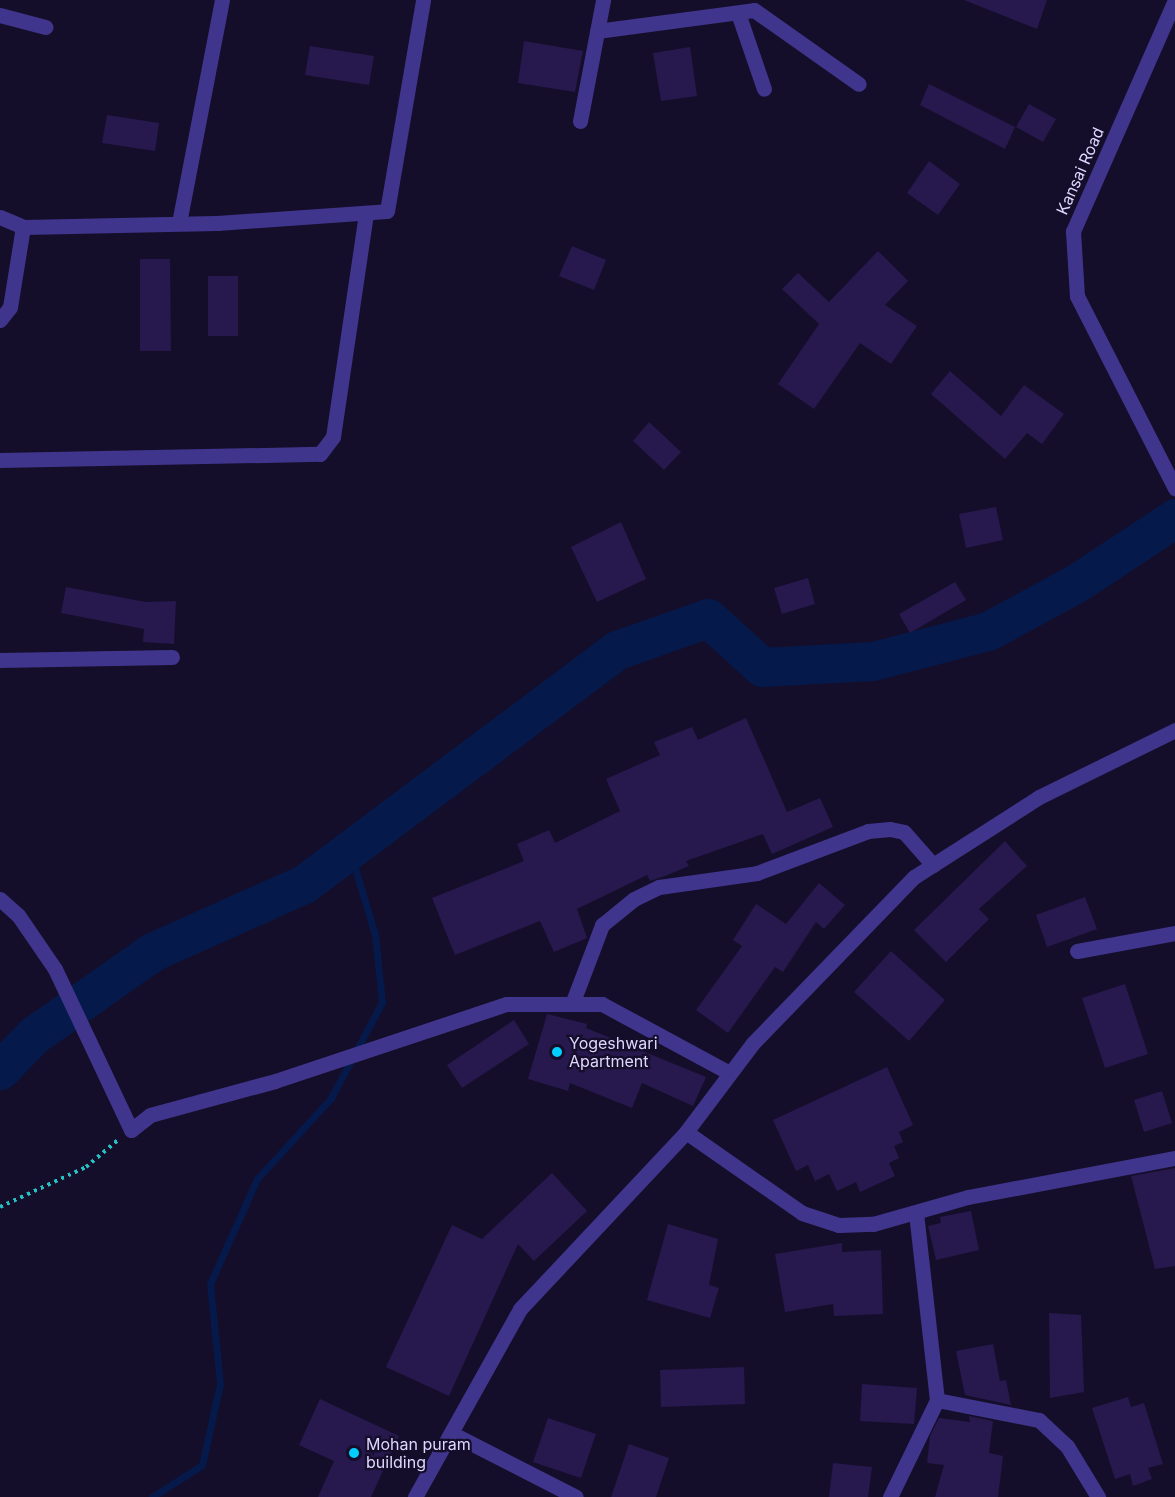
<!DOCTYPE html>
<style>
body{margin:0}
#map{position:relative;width:1175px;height:1497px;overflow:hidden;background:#150e2a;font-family:Inter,sans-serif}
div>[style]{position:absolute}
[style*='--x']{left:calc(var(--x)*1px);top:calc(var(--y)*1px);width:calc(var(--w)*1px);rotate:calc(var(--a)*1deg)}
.stream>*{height:7px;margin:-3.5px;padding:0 3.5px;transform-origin:3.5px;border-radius:3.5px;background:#05194b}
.river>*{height:39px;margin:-19.5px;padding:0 19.5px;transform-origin:19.5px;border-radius:19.5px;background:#05194b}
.building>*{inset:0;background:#27184d}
.path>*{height:4px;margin-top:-2px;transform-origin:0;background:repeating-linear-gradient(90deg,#24c1c5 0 3px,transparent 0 7.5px)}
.minor>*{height:15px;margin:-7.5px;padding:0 7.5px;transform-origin:7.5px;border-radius:7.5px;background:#40358d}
.tertiary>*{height:15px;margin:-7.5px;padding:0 7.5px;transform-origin:7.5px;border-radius:7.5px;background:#40358d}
.dots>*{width:16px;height:16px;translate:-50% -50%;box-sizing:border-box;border:3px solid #150e2a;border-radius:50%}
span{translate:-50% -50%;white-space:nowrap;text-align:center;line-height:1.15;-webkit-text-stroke:4.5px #150e2a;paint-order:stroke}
.street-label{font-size:16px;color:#dfd7ff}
.poi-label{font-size:16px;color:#dfd7ff}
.left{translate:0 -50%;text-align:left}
</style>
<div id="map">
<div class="stream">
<i style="--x:152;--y:1497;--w:59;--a:-32.6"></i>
<i style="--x:202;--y:1465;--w:83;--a:-77.5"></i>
<i style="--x:220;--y:1384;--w:100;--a:-95.7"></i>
<i style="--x:210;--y:1284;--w:115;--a:-65.9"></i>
<i style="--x:257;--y:1179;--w:110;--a:-47.6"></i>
<i style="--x:331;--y:1098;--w:109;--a:-62"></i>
<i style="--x:382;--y:1002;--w:67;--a:-96"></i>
<i style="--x:375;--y:935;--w:88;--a:-106.6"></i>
</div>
<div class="river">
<i style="--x:0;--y:1070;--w:49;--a:-45.8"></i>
<i style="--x:34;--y:1035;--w:144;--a:-35.1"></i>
<i style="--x:152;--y:952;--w:167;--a:-24.1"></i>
<i style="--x:304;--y:884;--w:391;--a:-36.8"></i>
<i style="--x:617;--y:650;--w:96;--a:-19.4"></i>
<i style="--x:708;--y:618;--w:73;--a:42.2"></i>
<i style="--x:762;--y:667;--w:111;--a:-3.1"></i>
<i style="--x:873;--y:661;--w:119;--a:-14.6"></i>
<i style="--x:988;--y:631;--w:99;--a:-28.4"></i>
<i style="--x:1075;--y:584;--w:120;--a:-33.4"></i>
</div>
<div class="building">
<i style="clip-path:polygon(964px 0,1047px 0,1037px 29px)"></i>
<i style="clip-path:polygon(524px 41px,583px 51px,575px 92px,518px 83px)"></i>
<i style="clip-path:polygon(310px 46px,374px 56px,369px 85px,305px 75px)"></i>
<i style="clip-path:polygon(690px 47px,697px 96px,661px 101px,653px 53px)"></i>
<i style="clip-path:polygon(929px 84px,1015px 127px,1005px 149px,920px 105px)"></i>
<i style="clip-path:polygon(1029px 104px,1056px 119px,1043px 142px,1016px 127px)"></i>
<i style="clip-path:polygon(107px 115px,159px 123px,155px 151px,102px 143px)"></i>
<i style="clip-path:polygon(929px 161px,960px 184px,938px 215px,907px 193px)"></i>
<i style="clip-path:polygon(572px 246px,606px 260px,594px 290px,559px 276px)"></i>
<i style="clip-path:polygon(878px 251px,908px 281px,885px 305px,917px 326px,891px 364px,860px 343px,814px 409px,778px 384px,819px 324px,782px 289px,798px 273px,829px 302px)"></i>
<i style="clip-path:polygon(140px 259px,170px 259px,171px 351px,140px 351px)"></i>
<i style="clip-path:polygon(208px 276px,238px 276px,238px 336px,208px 336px)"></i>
<i style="clip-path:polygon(950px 371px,1001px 416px,1024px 385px,1064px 414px,1042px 444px,1027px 433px,1005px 459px,931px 394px)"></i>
<i style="clip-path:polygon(649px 422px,681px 452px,664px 470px,633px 441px)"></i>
<i style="clip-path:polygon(996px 507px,1003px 540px,966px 548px,959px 514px)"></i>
<i style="clip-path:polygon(621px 522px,646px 579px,597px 602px,571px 547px)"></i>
<i style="clip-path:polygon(808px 578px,815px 604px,782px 614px,774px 588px)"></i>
<i style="clip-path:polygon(955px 582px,966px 600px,910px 633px,899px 614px)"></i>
<i style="clip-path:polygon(66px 587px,146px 602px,176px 601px,174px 644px,143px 642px,144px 629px,61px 613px)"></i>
<i style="clip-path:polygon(746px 718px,787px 812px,820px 798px,833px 827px,772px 854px,763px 834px,686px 861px,689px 866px,665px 876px,650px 881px,647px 875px,577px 909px,587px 938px,554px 952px,540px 921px,455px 955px,432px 898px,524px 861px,517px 844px,549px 830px,555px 843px,620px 811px,606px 779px,660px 755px,654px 742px,692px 727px,698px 740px)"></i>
<i style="clip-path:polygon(1005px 841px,1027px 866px,979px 909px,989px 919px,946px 962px,914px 930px)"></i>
<i style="clip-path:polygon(819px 883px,845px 905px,824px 929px,816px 922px,783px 972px,775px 967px,728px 1033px,696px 1010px,742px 946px,733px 940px,756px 904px,786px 924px)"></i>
<i style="clip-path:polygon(1085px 897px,1097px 929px,1047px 947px,1036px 915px)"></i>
<i style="clip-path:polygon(891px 951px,945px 1000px,909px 1041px,854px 992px)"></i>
<i style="clip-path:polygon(1125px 984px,1148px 1054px,1105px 1068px,1082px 998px)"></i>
<i style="clip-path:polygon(547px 1014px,587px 1024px,586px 1028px,706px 1077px,693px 1106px,642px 1083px,632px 1108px,570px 1083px,568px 1091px,528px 1079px)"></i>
<i style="clip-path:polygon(514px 1020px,529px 1044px,462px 1088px,447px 1065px)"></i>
<i style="clip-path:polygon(887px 1067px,913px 1125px,899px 1132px,903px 1142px,894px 1146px,899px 1158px,889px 1163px,895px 1176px,860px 1192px,856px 1182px,837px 1191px,829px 1174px,815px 1181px,808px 1165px,796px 1171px,773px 1120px)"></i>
<i style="clip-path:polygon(1162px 1091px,1172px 1123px,1144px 1132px,1134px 1100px)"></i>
<i style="clip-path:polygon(1175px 1168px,1175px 1266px,1155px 1269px,1131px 1176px)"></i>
<i style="clip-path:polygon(552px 1173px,587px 1211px,534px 1261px,518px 1244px,449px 1396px,386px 1367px,452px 1225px,482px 1239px)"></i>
<i style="clip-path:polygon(971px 1211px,979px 1250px,936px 1260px,928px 1226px,941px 1223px,940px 1217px)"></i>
<i style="clip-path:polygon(668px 1224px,718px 1239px,709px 1285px,719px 1288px,710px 1318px,647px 1300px)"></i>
<i style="clip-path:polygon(842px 1243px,842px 1252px,881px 1250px,883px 1314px,834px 1316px,833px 1304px,785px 1312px,775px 1254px)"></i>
<i style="clip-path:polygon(1049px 1313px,1081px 1315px,1084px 1392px,1050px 1398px)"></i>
<i style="clip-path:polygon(993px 1344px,1000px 1381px,1006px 1380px,1011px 1405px,965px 1395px,956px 1351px)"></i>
<i style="clip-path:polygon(744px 1367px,745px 1404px,661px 1407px,660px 1370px)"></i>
<i style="clip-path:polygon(862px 1384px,917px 1388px,914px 1424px,860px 1421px)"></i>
<i style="clip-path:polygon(1128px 1397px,1131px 1407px,1144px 1403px,1163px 1464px,1148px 1468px,1152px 1479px,1133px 1486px,1130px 1474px,1115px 1479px,1092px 1408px)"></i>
<i style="clip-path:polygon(320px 1399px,399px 1436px,371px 1497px,318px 1497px,334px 1461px,299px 1445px)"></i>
<i style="clip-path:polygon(969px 1416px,993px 1421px,989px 1453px,1003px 1456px,998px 1497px,935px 1497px,944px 1465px,927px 1463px,930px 1436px,939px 1418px,970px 1422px)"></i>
<i style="clip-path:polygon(548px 1418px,596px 1434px,581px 1478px,533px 1462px)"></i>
<i style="clip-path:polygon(629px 1444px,669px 1458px,656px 1497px,611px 1497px)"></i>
<i style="clip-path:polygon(833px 1463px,872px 1467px,868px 1497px,829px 1497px)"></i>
</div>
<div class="path">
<i style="--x:0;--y:1207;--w:95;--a:-24.9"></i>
<i style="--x:86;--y:1167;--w:42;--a:-40.2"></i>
</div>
<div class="minor">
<i style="--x:738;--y:13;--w:80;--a:71.1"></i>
<i style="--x:0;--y:15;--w:47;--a:14.9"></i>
<i style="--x:597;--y:31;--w:158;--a:-7.6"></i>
<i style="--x:754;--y:10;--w:128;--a:35.2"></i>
<i style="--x:580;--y:121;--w:123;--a:-79.2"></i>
<i style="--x:0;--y:217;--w:25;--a:23"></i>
<i style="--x:23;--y:227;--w:194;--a:-1.2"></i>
<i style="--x:217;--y:223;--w:170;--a:-4"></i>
<i style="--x:387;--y:211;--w:214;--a:-80.3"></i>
<i style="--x:179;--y:223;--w:227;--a:-79.1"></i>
<i style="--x:0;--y:320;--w:16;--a:-52"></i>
<i style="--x:10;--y:307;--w:81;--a:-80.8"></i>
<i style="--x:0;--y:460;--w:320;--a:-1.1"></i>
<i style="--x:320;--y:454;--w:21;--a:-53"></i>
<i style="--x:333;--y:437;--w:226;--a:-81.6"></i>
<i style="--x:0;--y:660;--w:172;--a:-1"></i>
<i style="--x:0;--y:899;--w:24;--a:42"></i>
<i style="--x:18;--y:915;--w:65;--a:55.6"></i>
<i style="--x:55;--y:969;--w:178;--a:64.7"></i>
<i style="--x:131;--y:1130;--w:24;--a:-38"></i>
<i style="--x:150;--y:1115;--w:130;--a:-15.2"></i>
<i style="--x:275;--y:1081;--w:244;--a:-18.4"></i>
<i style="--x:507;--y:1004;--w:95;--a:0"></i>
<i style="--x:602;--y:1004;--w:143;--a:28.4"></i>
<i style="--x:1077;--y:951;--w:100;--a:-10.4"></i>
<i style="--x:572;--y:1004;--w:85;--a:-69.2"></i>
<i style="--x:602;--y:925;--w:41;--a:-39.1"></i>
<i style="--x:634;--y:899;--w:28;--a:-26"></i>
<i style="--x:659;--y:887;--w:99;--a:-8.1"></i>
<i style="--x:757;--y:873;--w:119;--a:-20.7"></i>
<i style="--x:868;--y:831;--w:22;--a:-5"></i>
<i style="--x:890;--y:829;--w:14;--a:12"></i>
<i style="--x:904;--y:832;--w:44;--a:48.7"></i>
<i style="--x:686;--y:1132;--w:141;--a:34.9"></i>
<i style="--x:802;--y:1213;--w:39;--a:18"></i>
<i style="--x:839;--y:1225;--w:34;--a:-2"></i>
<i style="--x:873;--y:1224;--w:99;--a:-15.9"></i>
<i style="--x:968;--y:1197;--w:211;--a:-10.7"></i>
<i style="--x:937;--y:1400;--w:104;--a:11.1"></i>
<i style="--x:1039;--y:1420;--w:38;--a:43"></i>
<i style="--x:1067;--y:1446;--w:60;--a:58.7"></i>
<i style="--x:451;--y:1433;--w:140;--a:27.1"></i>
<i style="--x:890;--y:1497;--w:108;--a:-64.1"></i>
<i style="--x:937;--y:1400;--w:187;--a:-96.4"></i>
</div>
<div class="tertiary">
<i style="--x:1175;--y:0;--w:253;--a:113.8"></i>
<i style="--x:1073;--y:231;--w:65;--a:86.5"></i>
<i style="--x:1077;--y:296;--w:216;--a:63"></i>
<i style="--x:415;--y:1497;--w:215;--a:-60.8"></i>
<i style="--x:520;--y:1309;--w:243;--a:-46.8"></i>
<i style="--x:686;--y:1132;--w:111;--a:-53"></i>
<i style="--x:753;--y:1043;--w:231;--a:-45.9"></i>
<i style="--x:914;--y:877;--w:148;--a:-32.6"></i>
<i style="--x:1039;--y:797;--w:152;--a:-26.2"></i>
</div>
<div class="dots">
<i style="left:557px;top:1052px;background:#03cfff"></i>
<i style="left:354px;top:1453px;background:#03cfff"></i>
</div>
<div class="street-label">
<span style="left:1080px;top:171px;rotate:-66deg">Kansai Road</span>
</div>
<div class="poi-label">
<span class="left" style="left:569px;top:1052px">Yogeshwari<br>Apartment</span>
<span class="left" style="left:366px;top:1453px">Mohan puram<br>building</span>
</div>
</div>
